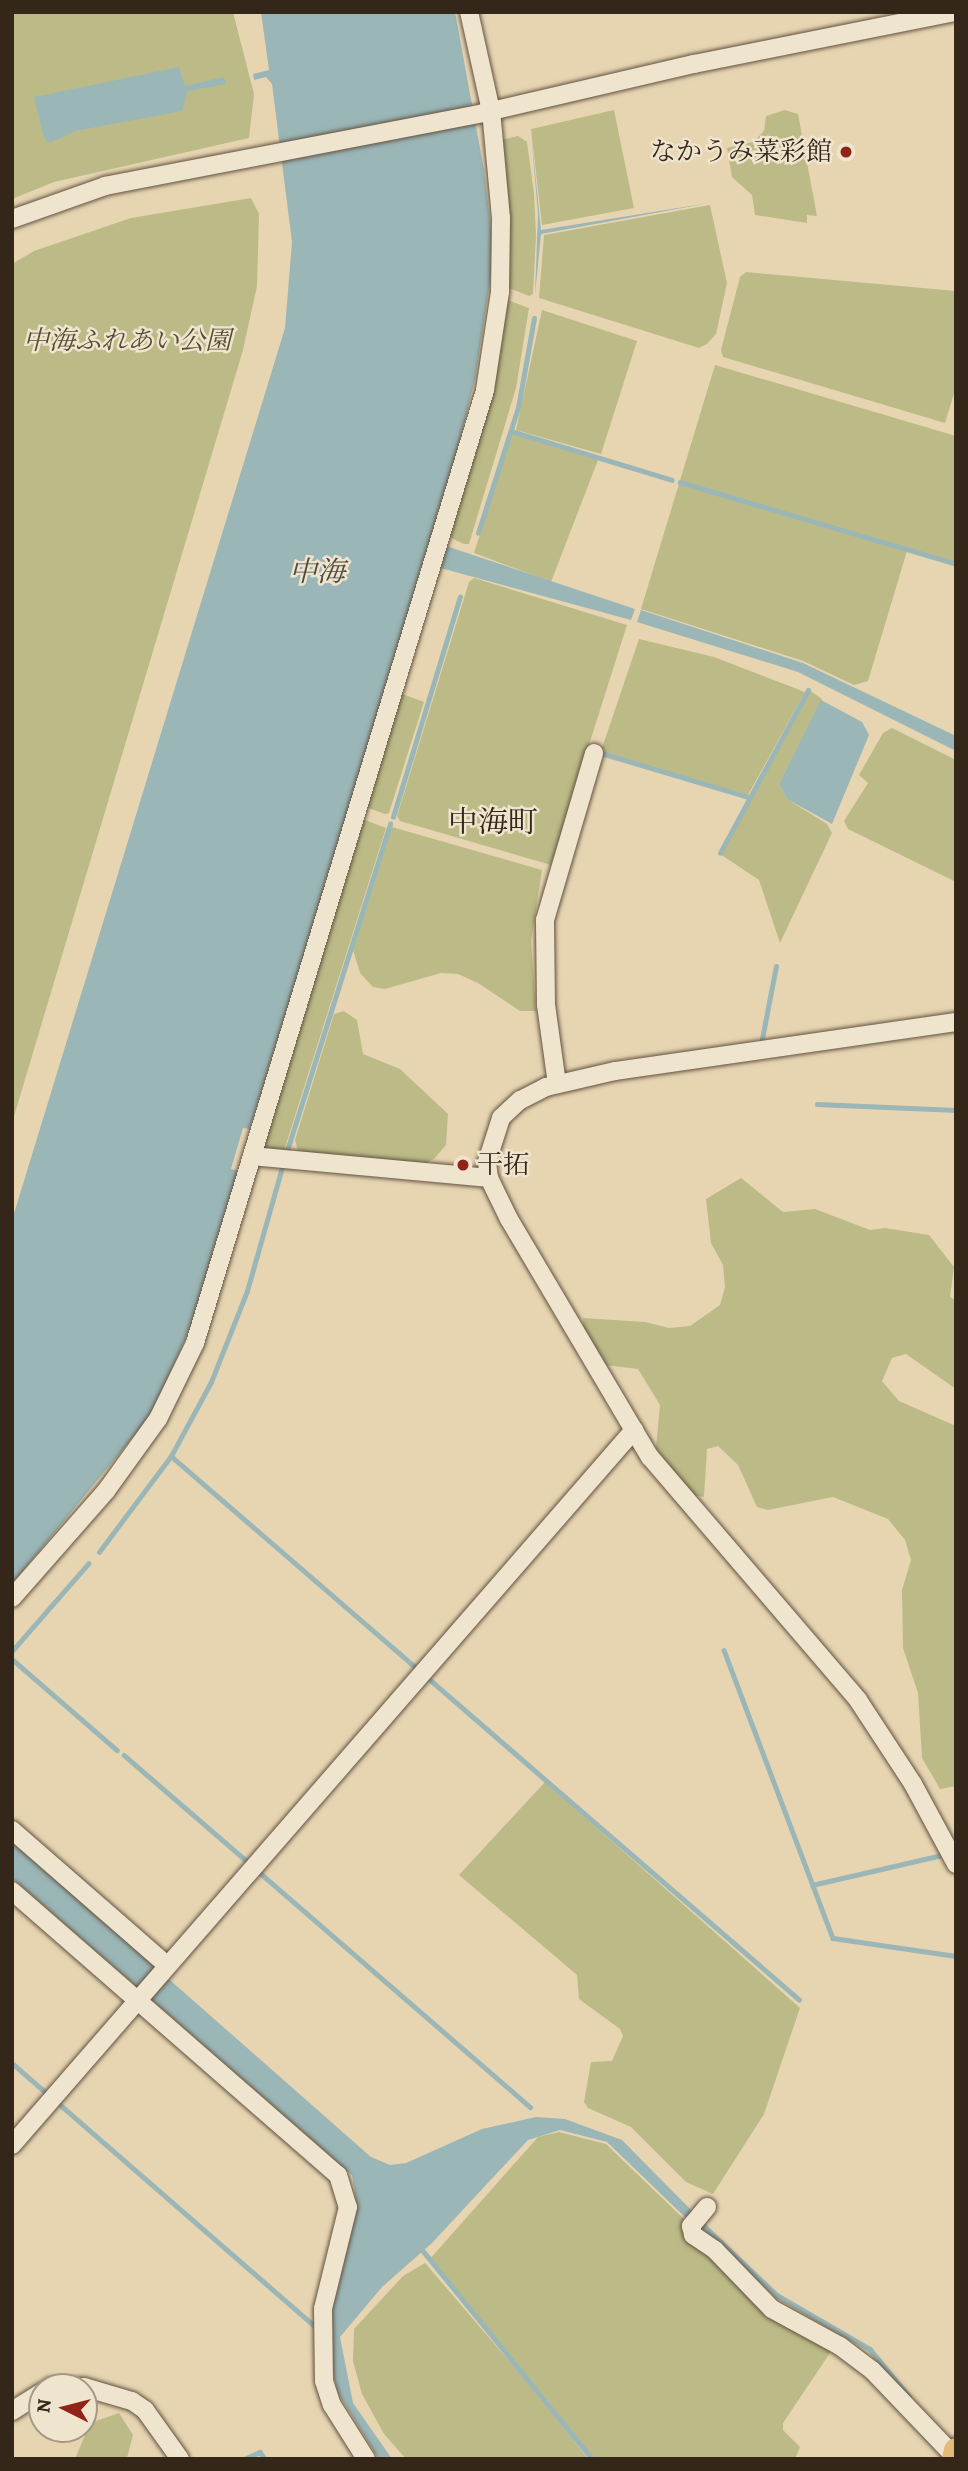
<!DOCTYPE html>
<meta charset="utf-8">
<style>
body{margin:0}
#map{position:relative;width:968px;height:2471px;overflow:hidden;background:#e7d5b2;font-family:Alegreya,"Noto Serif JP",serif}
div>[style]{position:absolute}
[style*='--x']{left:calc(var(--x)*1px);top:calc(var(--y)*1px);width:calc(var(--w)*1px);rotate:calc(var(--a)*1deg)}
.green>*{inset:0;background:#bcbb87}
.water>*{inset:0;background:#9bb6b7}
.stream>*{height:4.5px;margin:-2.25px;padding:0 2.25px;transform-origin:2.25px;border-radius:2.25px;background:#9bb6b7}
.roads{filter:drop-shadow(0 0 2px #625240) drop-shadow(0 0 2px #625240)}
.minor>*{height:18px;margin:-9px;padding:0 9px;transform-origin:9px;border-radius:9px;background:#efe4cd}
.highway>*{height:24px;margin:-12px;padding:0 12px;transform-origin:12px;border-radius:12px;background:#e4ba79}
.dots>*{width:19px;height:19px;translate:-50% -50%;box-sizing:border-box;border:4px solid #efe4cd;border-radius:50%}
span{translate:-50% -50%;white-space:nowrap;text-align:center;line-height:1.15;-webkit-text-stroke:5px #efe4cd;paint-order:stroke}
.poi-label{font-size:26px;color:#35261a}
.right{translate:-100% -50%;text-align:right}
.left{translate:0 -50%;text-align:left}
.park-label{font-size:26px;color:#574b35;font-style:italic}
.water-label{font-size:28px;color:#4e4a41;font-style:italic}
.quarter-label{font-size:30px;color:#35261a}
.frame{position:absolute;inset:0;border:14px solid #35261a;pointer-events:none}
.north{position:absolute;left:28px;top:2373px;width:70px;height:70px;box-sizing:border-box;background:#efe4cd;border:2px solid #a59885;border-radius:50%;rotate:276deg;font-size:19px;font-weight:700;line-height:28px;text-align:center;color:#35261a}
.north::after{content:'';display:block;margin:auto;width:24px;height:32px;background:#8f2418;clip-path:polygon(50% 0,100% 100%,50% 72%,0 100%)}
</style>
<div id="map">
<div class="green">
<i style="clip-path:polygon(12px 12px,233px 12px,254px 94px,249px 138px,54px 182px,12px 199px)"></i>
<i style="clip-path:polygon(614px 110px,634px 208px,542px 225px,531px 129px)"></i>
<i style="clip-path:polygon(785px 110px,798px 114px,817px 216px,807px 215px,807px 223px,755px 215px,752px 195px,732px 177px,727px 148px,753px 142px,764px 131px,766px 116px)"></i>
<i style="clip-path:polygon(518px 136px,527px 142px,534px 193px,536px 236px,533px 294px,529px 296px,509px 288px,501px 140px)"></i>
<i style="clip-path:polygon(251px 198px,259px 214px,257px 286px,243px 350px,12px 1123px,12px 264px,34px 251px,131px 218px)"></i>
<i style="clip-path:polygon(710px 205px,727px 283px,716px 334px,707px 344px,699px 348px,539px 298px,544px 235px)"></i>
<i style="clip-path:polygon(746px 272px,956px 291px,956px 387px,945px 423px,723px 357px,721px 350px,740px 277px)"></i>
<i style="clip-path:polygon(507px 300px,529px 308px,516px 388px,469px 544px,464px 544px,449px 537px)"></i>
<i style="clip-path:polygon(542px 310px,637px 341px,601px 454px,516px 430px)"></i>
<i style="clip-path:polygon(715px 365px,956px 436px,956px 564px,912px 549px,907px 551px,868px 681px,854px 685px,803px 661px,641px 609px)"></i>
<i style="clip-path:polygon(512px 434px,598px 460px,551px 582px,474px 553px)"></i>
<i style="clip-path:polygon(474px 578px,627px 625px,551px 865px,400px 821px,397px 816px,469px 582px)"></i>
<i style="clip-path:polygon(639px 639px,714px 657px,805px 692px,748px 795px,606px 754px,602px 748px)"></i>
<i style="clip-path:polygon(809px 690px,822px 699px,779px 784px,787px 799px,827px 824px,832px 833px,780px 943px,759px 880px,720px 854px)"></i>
<i style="clip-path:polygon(400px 693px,424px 702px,389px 813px,385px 814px,363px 806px)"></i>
<i style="clip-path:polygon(892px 728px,956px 760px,956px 882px,848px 829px,844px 821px,868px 783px,859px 775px,883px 733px)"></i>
<i style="clip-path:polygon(365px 820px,386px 828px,283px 1154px,267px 1151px,263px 1145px,358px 822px)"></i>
<i style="clip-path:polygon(392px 827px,542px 870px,531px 941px,536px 1011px,520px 1011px,478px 983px,458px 974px,441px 973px,385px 989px,373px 987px,360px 973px,353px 950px)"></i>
<i style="clip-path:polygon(344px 1011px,357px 1020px,363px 1054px,400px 1069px,448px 1114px,446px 1145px,434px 1159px,419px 1166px,298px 1151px,295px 1140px,334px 1014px)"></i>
<i style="clip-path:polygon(741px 1178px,783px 1212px,815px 1209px,870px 1230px,885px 1228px,929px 1235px,954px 1267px,950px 1297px,956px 1300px,956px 1389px,906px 1354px,892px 1358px,882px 1381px,899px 1401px,956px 1426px,956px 1786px,940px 1789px,922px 1758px,918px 1693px,903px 1648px,902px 1590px,911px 1560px,905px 1540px,888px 1519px,833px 1497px,768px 1510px,757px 1507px,738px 1465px,718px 1446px,707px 1449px,704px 1497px,691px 1495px,656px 1448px,660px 1405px,638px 1369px,604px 1365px,584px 1334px,583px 1318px,645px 1322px,669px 1328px,690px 1326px,720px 1305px,725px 1287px,723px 1265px,711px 1243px,706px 1199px)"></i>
<i style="clip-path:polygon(545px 1782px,800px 2008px,764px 2114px,713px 2194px,686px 2182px,631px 2127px,588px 2108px,584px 2102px,591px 2062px,612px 2061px,623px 2036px,620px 2029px,579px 1999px,577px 1975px,459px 1875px)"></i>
<i style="clip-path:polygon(559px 2132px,606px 2144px,685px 2220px,686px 2226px,832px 2350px,783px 2423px,783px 2430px,800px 2447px,795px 2459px,594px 2459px,429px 2260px,538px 2137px)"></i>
<i style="clip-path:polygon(425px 2263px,535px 2391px,588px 2459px,406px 2459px,384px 2434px,362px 2394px,353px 2361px,354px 2329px,403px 2276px)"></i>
<i style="clip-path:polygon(119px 2413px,133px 2435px,127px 2458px,75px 2459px,90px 2423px)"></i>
</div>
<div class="water">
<i style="clip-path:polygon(261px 12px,455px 12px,484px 170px,494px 255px,475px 379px,437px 532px,422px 563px,426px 565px,250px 1129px,243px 1128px,231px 1169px,242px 1172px,193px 1322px,151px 1415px,12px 1584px,12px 1220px,285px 328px,292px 242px,272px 84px,266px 77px,254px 80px,253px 74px,269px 70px)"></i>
<i style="clip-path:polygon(179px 67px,185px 86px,224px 77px,226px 84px,188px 91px,182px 111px,75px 131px,50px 143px,44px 138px,34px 97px)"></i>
<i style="clip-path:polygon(531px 132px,541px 230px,709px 203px,541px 234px,535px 295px,538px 214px)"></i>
<i style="clip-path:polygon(443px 545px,635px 609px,631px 620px,437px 567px)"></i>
<i style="clip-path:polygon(641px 610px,803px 663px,956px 736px,956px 751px,798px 672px,637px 622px)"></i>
<i style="clip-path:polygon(821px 700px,862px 722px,869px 735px,832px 824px,787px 799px,779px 784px)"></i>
<i style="clip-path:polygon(12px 1841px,371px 2157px,390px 2165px,406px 2163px,482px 2129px,536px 2117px,565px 2119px,622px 2140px,695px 2214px,687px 2219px,607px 2142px,560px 2130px,528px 2140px,432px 2243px,382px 2287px,340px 2337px,353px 2403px,392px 2459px,379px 2459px,338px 2393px,332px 2369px,328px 2334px,332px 2302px,357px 2206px,352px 2175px,12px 1878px)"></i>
</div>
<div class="stream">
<i style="--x:511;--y:431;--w:168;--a:16.9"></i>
<i style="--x:680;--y:482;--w:288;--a:16.5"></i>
<i style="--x:478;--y:533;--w:131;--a:-72.3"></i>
<i style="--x:518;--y:408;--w:91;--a:-79.9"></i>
<i style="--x:601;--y:753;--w:154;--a:16.6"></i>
<i style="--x:393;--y:817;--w:230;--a:-73.1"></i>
<i style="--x:720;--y:853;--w:185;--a:-61.6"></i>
<i style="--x:761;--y:1044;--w:79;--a:-79.1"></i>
<i style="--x:817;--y:1104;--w:139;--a:2.5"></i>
<i style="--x:286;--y:1154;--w:346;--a:-72.5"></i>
<i style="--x:171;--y:1456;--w:326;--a:40.8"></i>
<i style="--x:99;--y:1552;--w:120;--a:-53.1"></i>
<i style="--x:171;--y:1456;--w:84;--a:-61.6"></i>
<i style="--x:211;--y:1382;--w:98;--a:-68.4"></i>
<i style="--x:247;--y:1291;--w:129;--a:-74.2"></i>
<i style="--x:724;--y:1650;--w:308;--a:69.3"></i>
<i style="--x:833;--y:1938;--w:124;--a:8.3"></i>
<i style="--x:12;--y:1651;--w:116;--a:-48.9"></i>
<i style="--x:12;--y:1659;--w:139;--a:40.9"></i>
<i style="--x:428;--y:1678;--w:491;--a:40.9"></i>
<i style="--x:124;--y:1755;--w:165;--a:40.8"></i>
<i style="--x:259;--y:1872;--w:359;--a:40.9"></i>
<i style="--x:812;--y:1885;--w:133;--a:-13"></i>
<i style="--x:12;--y:2063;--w:50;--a:41"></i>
<i style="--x:57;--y:2102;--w:342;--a:41"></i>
<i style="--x:700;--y:2222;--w:106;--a:43.5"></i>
<i style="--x:777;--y:2295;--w:108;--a:30.1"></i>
<i style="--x:870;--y:2349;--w:61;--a:50.3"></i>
<i style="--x:420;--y:2247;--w:273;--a:50.9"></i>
<i style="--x:50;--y:2380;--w:29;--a:-2"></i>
<i style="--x:244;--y:2459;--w:17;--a:-24"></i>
<i style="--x:260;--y:2452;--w:9;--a:54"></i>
</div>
<div class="roads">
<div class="minor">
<i style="--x:12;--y:219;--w:99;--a:-19.5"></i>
<i style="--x:105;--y:186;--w:385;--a:-10.9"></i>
<i style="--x:483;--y:113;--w:217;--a:-13.1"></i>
<i style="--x:694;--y:64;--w:265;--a:-11.3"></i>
<i style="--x:956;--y:1022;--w:345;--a:171.8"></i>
<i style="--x:615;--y:1071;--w:71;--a:166.9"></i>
<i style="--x:546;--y:1087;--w:29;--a:153"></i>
<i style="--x:520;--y:1100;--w:26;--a:137"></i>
<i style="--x:501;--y:1118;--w:46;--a:107.7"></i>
<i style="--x:487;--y:1162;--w:16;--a:83"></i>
<i style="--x:489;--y:1178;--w:46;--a:64"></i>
<i style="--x:509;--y:1219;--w:277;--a:59.4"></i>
<i style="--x:650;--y:1457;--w:320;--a:49.4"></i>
<i style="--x:858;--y:1700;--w:100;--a:56.8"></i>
<i style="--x:913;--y:1784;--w:91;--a:61.7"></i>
<i style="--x:557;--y:1084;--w:80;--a:-97.9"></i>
<i style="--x:546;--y:1005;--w:85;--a:-90.7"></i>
<i style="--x:545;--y:920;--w:174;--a:-73.6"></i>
<i style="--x:252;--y:1156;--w:238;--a:5.3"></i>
<i style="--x:12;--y:1598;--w:142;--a:-48.7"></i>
<i style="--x:106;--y:1491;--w:89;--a:-54.2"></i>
<i style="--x:158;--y:1419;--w:85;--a:-64"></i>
<i style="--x:195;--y:1343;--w:996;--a:-73.07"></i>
<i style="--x:485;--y:390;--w:99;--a:-81.3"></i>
<i style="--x:500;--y:292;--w:74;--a:-89.2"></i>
<i style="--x:501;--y:218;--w:107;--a:-95.3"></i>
<i style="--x:491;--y:111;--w:101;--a:-102.5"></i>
<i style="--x:12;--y:1830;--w:206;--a:41.1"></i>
<i style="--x:12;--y:1891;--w:432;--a:41.1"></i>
<i style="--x:338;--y:2175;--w:34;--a:73"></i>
<i style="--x:348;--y:2207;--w:105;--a:103.8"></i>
<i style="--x:323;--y:2309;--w:72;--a:89.2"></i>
<i style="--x:324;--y:2381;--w:25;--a:72"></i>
<i style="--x:332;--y:2405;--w:64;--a:57.8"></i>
<i style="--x:12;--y:2145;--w:948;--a:-48.98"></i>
<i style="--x:707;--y:2207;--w:25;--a:130"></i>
<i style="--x:691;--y:2226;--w:9;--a:77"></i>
<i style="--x:693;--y:2235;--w:27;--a:34"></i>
<i style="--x:715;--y:2250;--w:82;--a:46"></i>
<i style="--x:772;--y:2309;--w:77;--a:28.6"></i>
<i style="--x:840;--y:2346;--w:40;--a:37"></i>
<i style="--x:872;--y:2370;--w:120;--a:46.3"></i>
<i style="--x:50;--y:2387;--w:33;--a:0"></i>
<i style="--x:84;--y:2387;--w:50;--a:16.3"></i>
<i style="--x:132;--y:2401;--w:16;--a:35"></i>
<i style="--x:145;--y:2410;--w:60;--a:54.5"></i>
<i style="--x:12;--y:2411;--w:36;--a:-32"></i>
</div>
<div class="highway">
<i style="--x:954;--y:2459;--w:9;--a:-77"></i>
</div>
</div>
<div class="dots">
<i style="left:846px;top:152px;background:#8f2418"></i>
<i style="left:463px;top:1165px;background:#8f2418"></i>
</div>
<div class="poi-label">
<span class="right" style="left:832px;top:152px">なかうみ菜彩館</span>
<span class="left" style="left:477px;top:1165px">干拓</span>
</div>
<div class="park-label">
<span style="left:127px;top:341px">中海ふれあい公園</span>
</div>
<div class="water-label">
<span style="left:317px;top:572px">中海</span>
</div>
<div class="quarter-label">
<span style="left:493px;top:822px">中海町</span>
</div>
<div class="frame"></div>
<div class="north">N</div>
</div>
